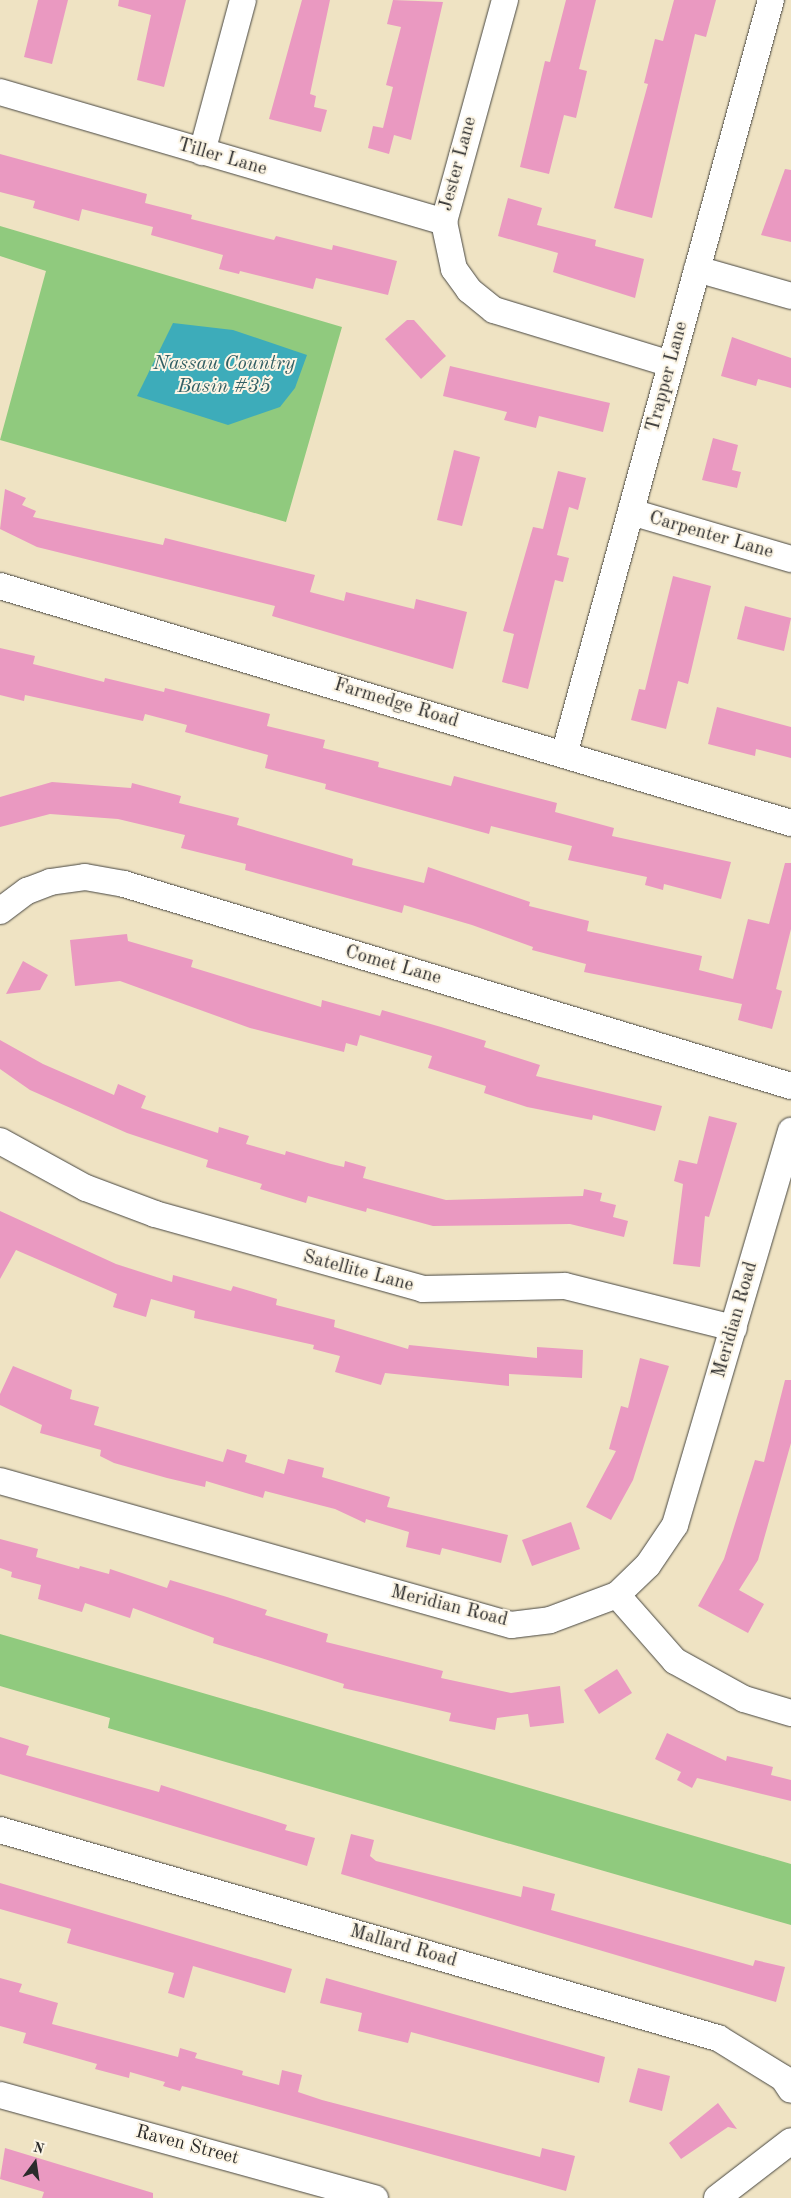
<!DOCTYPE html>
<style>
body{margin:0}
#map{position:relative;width:791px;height:2198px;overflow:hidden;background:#efe3c3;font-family:"Old Standard TT",serif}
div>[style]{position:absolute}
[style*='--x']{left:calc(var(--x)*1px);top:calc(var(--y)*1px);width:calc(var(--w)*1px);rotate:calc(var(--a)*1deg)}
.green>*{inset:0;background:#90ca7e}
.water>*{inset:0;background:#3dacba}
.building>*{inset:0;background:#ea99c1}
.roads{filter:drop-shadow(0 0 1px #484742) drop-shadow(0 0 1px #484742)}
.minor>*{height:26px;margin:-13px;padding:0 13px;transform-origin:13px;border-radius:13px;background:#fff}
span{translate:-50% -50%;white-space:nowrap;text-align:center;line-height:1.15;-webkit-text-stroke:4px #fcf5e5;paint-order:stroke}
.street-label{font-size:19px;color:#2b2b2b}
.water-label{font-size:20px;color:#325f64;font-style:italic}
.north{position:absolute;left:10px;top:2138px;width:50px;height:50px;-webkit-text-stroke:4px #fcf5e5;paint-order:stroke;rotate:14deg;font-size:14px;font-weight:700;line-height:20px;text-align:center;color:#2b2b2b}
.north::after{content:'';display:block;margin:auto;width:18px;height:22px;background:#2b2b2b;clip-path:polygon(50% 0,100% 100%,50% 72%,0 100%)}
</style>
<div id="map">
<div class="green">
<i style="clip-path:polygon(0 226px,342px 327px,286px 522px,0 440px,46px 271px,0 256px)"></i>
<i style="clip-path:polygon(0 1634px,791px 1864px,791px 1925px,108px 1728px,110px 1718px,0 1686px)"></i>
</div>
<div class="water">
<i style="clip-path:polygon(173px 323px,233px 330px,307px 355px,295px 388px,280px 407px,228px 425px,137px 396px)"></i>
</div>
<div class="building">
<i style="clip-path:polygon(38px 0,68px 0,52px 64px,24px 57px)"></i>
<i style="clip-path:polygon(119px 0,186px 0,164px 87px,137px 80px,151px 15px,118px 6px)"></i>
<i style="clip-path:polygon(302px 0,330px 0,310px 94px,316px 96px,314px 107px,327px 110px,321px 132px,269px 119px)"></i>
<i style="clip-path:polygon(393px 0,443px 2px,411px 140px,394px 135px,389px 154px,368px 148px,373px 126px,383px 128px,393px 87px,386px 85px,401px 27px,387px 24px)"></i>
<i style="clip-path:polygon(566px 0,596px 0,579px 69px,587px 71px,576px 118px,564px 115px,549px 174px,520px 167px,545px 61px,550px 62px)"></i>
<i style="clip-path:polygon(674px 0,716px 0,706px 37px,695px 34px,652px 218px,614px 208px,648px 84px,644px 83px,655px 39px,663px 41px)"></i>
<i style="clip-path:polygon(0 154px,147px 194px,145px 203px,192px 215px,191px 219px,274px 240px,276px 236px,332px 250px,333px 245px,397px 261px,388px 295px,316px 278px,313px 289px,240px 271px,239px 274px,219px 269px,223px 255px,151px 235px,153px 227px,82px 209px,79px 221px,33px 208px,35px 201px,0 192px)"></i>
<i style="clip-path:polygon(785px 169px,791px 170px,791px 242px,761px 235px)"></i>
<i style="clip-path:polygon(508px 198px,542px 208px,537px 225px,596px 240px,595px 246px,644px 259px,635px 298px,553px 272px,558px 253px,498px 236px)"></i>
<i style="clip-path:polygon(407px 320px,414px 320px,446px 356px,421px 379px,385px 339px)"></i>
<i style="clip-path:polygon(732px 337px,791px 358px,791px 388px,758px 379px,756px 386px,721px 376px)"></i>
<i style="clip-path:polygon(450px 366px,610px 403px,603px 432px,539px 416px,536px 428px,504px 420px,507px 412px,443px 396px)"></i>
<i style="clip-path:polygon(713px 438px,738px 445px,732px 470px,741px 472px,737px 488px,702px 480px)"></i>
<i style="clip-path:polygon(454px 450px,480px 457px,462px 526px,437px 520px)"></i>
<i style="clip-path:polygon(558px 471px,586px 478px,578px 510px,569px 507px,557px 555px,569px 558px,563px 582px,555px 580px,528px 689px,502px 682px,514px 634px,503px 631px,533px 527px,543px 529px)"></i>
<i style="clip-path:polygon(5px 489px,26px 498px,22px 505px,36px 511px,33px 517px,163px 545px,165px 538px,315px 575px,310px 592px,344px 601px,346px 592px,414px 609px,416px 599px,467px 612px,453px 669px,272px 616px,275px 606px,37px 547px,0 529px)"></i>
<i style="clip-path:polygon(673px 576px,711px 586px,688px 684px,678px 681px,666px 729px,631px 720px,639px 689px,645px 690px)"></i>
<i style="clip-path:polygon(745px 606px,791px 618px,784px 651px,737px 639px)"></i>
<i style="clip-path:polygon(0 648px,35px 656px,33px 664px,104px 682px,105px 678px,164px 692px,165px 688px,270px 714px,267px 726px,325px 740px,323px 748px,379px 762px,378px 767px,451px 786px,454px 776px,557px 803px,555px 812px,614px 828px,612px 836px,731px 862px,721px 899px,664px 884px,663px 890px,645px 885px,647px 877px,568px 860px,572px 846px,491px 826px,489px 834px,325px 789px,326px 784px,265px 768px,268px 755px,185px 732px,187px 725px,145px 714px,143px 721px,25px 695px,24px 701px,0 695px)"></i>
<i style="clip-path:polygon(717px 707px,791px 727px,791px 758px,756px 749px,755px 756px,708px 744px)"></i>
<i style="clip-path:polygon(52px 782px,131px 788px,132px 783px,181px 796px,179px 803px,239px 818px,237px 825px,353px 859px,352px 865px,424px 883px,428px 867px,530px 902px,529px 906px,589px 921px,587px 931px,702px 956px,699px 970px,733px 979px,748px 919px,769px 924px,785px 863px,791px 863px,791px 929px,776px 989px,782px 991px,772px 1029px,738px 1020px,742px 1004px,584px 972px,586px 964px,532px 950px,533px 947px,472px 925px,404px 905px,402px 913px,245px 870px,246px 864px,181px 848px,185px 835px,118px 819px,50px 814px,0 827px,0 797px)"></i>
<i style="clip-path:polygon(127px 934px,128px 941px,193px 960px,191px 967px,321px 1007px,322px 1000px,380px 1016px,382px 1010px,441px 1027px,486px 1041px,484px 1047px,540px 1065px,536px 1076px,662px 1106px,655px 1131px,593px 1115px,592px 1120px,527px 1107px,484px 1093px,486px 1086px,428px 1068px,432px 1056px,360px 1035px,357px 1046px,346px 1043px,344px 1052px,250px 1028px,120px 981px,75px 986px,70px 940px)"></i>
<i style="clip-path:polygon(23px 961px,48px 975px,40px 990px,6px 994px)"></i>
<i style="clip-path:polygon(0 1040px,43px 1064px,114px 1095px,118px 1084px,146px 1096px,141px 1108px,218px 1133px,219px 1127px,249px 1136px,246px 1144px,285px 1155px,286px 1151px,331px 1164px,344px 1167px,345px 1161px,366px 1167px,363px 1178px,446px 1200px,583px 1196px,584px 1189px,602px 1193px,600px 1201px,616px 1205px,613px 1217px,628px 1221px,624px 1237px,570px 1224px,433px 1226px,367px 1208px,366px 1212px,308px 1196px,306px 1203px,260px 1189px,262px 1184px,206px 1167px,208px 1160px,127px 1133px,30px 1090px,0 1069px)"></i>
<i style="clip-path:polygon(709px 1116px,737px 1123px,709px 1217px,705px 1216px,700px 1267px,673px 1264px,683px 1184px,674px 1181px,679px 1160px,697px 1164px)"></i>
<i style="clip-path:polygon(0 1211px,116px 1264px,172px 1282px,173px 1275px,231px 1291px,233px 1286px,277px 1299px,276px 1305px,335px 1320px,334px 1327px,408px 1349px,409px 1345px,537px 1358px,537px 1347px,583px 1350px,582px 1378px,509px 1374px,509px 1386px,385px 1373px,381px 1385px,335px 1372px,340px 1356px,313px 1349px,314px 1345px,194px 1318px,195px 1311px,151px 1299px,146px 1317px,113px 1307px,117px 1294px,16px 1250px,0 1279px)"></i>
<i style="clip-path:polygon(640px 1358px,669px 1366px,633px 1480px,611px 1520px,586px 1507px,616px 1451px,609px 1449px,621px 1406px,628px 1408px)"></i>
<i style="clip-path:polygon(13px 1366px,72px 1390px,70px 1399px,99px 1407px,94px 1425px,223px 1462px,227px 1449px,247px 1455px,245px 1462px,284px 1474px,288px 1459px,324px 1468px,322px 1477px,390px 1497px,387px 1507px,508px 1535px,501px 1563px,442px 1548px,440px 1555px,406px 1547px,409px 1532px,366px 1519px,365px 1523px,335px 1509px,265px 1491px,263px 1498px,206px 1481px,205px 1487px,167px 1478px,114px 1463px,100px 1456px,101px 1450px,40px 1433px,42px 1425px,0 1405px,0 1394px)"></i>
<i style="clip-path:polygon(785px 1380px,791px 1380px,791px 1443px,758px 1560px,739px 1590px,764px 1604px,748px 1633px,698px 1606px,724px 1559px,755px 1460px,764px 1462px)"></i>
<i style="clip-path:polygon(571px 1522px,580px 1549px,532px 1566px,522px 1540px)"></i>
<i style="clip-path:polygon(0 1539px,38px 1549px,36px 1557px,79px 1569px,80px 1566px,109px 1574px,110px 1569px,167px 1588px,170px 1580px,227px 1597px,267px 1610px,265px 1615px,328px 1634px,326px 1642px,443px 1671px,441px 1678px,511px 1693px,560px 1686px,564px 1723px,530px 1727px,528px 1714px,497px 1718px,495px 1730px,449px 1721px,451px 1713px,343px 1688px,344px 1684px,213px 1643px,214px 1638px,133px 1608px,130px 1618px,85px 1603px,82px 1612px,38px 1599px,41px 1585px,11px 1577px,12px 1572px,0 1568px)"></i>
<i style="clip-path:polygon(617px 1669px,632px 1693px,599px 1714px,584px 1690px)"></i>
<i style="clip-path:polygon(667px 1733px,726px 1761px,727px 1756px,773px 1767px,771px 1775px,791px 1780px,791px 1801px,697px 1778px,692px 1788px,677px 1780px,681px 1772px,655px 1759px)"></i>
<i style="clip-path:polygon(0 1737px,29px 1746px,26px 1755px,159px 1792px,161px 1785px,287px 1825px,285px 1830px,315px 1838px,307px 1866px,0 1774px)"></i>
<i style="clip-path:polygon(351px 1834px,374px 1840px,370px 1856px,376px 1861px,521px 1897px,523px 1886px,555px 1894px,551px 1910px,753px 1966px,755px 1960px,785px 1967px,776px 2002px,341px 1874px)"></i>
<i style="clip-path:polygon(0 1883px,292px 1969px,285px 1993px,193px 1966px,184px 1998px,168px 1993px,174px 1973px,67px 1943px,71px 1929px,0 1909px)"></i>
<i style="clip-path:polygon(0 1978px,22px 1984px,19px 1992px,58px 2003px,52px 2024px,178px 2057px,180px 2048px,197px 2053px,195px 2058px,243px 2071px,242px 2075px,279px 2085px,282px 2070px,302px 2075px,298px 2092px,322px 2100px,540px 2157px,542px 2148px,575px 2156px,566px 2191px,190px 2088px,182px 2086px,180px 2091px,163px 2086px,165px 2082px,130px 2072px,129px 2078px,95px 2069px,97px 2064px,23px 2043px,26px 2033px,0 2026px)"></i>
<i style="clip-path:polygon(326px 1978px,605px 2057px,599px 2083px,411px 2032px,408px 2043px,358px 2031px,362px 2013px,320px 2003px)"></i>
<i style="clip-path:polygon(638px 2068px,670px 2076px,662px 2111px,629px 2102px)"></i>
<i style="clip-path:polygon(718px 2103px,737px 2129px,728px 2127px,681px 2159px,669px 2143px)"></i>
<i style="clip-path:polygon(5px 2148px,153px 2193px,153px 2198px,42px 2198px,44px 2192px,0 2179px)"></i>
</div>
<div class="roads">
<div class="minor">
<i style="--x:505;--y:0;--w:230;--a:105.4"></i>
<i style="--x:444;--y:222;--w:48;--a:78"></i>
<i style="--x:454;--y:269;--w:26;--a:54"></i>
<i style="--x:469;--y:290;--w:32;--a:39"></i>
<i style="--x:494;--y:310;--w:185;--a:17"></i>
<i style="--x:0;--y:92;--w:463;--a:16.3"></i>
<i style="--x:202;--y:152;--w:157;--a:-74.9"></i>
<i style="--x:697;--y:269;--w:98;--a:16"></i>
<i style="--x:631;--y:512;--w:167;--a:16.4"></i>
<i style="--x:0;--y:586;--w:826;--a:16.68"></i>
<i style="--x:564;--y:755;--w:783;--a:-74.67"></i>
<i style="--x:0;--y:911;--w:34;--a:-37"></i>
<i style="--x:27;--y:891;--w:25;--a:-21"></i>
<i style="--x:50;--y:882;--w:35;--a:-8"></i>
<i style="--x:85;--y:877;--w:40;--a:10"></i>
<i style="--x:124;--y:884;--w:697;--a:16.85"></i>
<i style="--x:0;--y:1141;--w:98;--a:28.7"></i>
<i style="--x:86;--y:1188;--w:74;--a:20.6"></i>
<i style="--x:155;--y:1214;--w:278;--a:15.6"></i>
<i style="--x:423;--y:1289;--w:142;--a:-1.2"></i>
<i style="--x:565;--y:1286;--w:174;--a:14"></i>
<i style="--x:0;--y:1481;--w:531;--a:15.74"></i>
<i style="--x:511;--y:1625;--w:39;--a:-7"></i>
<i style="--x:550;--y:1620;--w:72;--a:-20.5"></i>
<i style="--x:617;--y:1595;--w:43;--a:-44.1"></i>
<i style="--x:648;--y:1565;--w:48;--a:-56"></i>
<i style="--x:675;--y:1525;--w:411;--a:-73.6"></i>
<i style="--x:617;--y:1595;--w:88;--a:48.7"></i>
<i style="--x:675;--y:1661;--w:79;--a:28.8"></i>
<i style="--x:744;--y:1699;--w:49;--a:16.6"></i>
<i style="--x:0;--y:1830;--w:748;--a:16.16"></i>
<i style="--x:718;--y:2038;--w:76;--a:31.6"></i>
<i style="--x:783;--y:2078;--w:14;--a:56"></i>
<i style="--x:0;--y:2095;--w:389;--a:15.4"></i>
<i style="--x:717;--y:2198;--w:93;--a:-37.6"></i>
</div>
</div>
<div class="street-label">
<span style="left:222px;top:158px;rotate:16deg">Tiller Lane</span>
<span style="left:459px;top:164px;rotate:-75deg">Jester Lane</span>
<span style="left:668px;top:377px;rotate:-75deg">Trapper Lane</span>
<span style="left:711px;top:536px;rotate:16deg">Carpenter Lane</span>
<span style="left:396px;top:704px;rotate:17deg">Farmedge Road</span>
<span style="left:393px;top:966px;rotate:16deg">Comet Lane</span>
<span style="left:358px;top:1272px;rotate:15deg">Satellite Lane</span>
<span style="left:736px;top:1320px;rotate:-74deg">Meridian Road</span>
<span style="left:449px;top:1607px;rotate:14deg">Meridian Road</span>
<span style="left:403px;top:1947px;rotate:16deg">Mallard Road</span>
<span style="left:187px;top:2146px;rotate:15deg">Raven Street</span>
</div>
<div class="water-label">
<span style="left:224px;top:376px">Nassau Country<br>Basin #35</span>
</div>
<div class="north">N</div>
</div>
